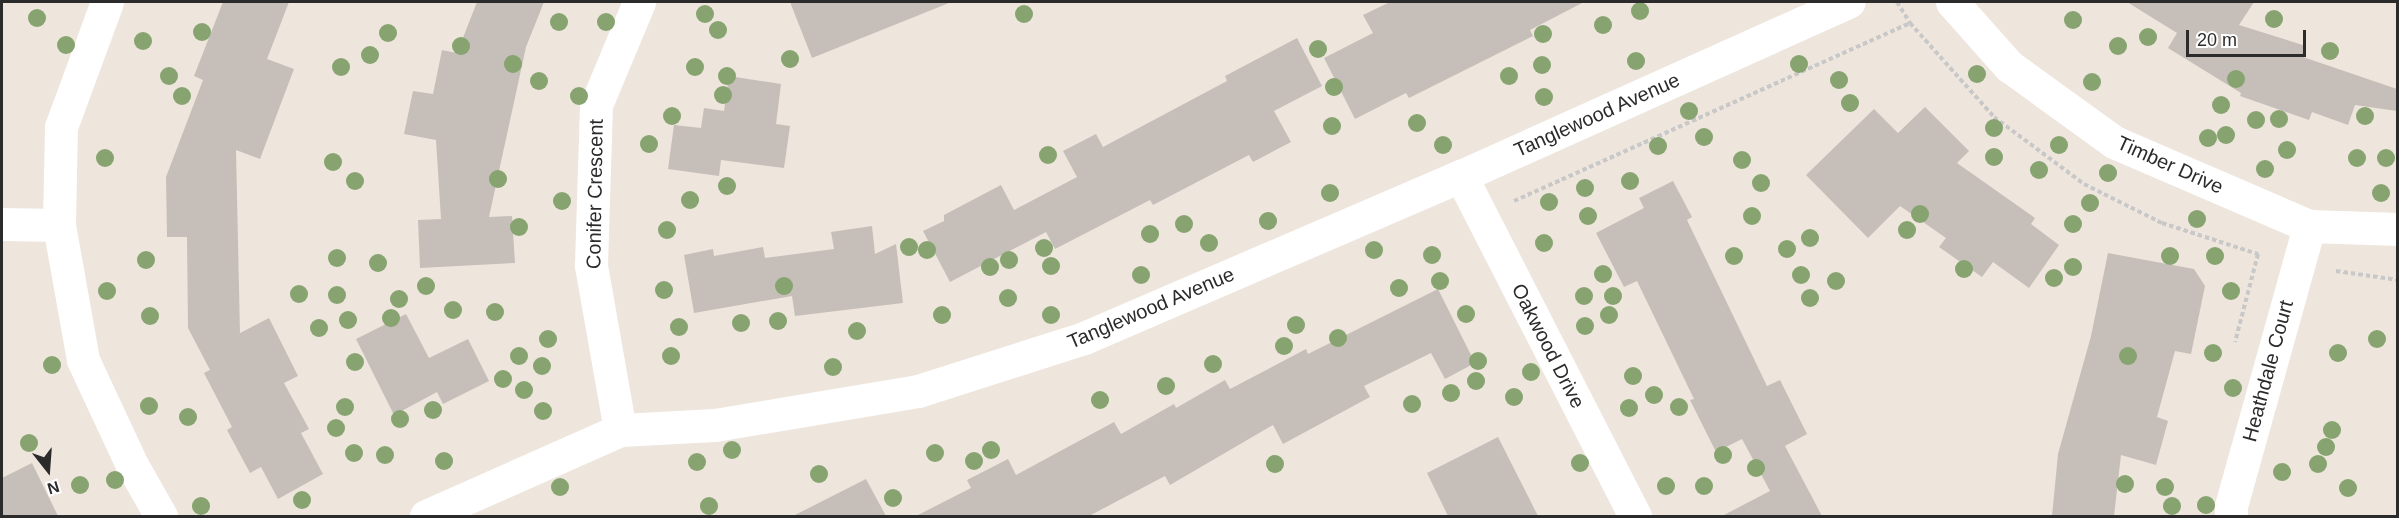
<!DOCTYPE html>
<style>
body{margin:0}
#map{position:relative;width:2399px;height:518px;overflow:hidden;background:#eee5dd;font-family:Helvetica,sans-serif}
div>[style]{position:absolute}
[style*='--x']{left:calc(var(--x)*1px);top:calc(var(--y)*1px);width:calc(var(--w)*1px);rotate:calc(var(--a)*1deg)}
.building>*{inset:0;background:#c6bfb9}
.path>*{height:4px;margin-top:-2px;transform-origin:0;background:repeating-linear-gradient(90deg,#c8c8c8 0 4.5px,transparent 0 7.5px)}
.minor>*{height:33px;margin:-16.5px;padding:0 16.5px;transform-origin:16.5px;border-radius:16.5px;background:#fff}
.trees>*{width:18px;height:18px;margin:-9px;border-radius:50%;background:#86a370}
span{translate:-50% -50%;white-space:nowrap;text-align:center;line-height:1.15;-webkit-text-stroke:5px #fff;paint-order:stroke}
.street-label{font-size:20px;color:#2b2b2b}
.frame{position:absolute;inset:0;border:3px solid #2b2b2b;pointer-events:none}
.north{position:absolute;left:18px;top:440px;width:60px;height:60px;-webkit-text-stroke:4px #fff;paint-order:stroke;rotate:163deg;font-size:16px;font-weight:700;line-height:24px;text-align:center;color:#2b2b2b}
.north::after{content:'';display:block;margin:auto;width:21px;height:27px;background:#2b2b2b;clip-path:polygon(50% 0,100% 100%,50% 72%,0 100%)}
.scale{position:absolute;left:2186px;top:30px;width:120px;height:27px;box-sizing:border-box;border:3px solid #2b2b2b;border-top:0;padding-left:8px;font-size:18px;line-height:21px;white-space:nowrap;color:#2b2b2b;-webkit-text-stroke:4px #fff;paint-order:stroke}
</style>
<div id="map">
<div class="building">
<i style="clip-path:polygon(223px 2px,289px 2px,267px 59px,294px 69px,260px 159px,236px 150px,240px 333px,269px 318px,298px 376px,284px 383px,309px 429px,301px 433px,323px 474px,278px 499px,261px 467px,250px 473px,227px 430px,232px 427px,204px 373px,210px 370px,188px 328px,187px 237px,167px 237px,166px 177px,203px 80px,194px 76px)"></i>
<i style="clip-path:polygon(477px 2px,544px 2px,526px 47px,489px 217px,512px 216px,515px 263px,420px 268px,418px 220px,441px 219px,436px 140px,404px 134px,413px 91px,433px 94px,442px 50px,457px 53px)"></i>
<i style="clip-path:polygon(790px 2px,948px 2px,949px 3px,812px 58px)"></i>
<i style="clip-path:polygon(1390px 2px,1584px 2px,1530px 30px,1533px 36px,1409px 98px,1406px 93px,1355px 119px,1324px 58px,1373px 33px,1363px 15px)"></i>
<i style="clip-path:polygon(2127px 2px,2254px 2px,2239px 25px,2306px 46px,2303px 57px,2397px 89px,2397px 111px,2355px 105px,2348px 125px,2312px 112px,2309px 120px,2240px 96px,2241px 93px,2168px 48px,2177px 33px)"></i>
<i style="clip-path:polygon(1297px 38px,1322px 86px,1274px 111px,1291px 142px,1253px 162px,1249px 155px,1153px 205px,1150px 200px,1055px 249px,1046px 232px,950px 282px,923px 231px,944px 221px,944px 215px,1001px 185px,1014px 210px,1077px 177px,1063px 151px,1096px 134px,1103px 147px,1227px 81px,1225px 76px)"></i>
<i style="clip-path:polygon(729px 76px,781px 84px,776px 124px,790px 126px,784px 168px,721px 160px,719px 176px,668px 169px,674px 125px,701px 128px,704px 108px,724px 111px)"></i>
<i style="clip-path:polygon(1925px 107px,1969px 151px,1957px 163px,2035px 218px,2031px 224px,2059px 245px,2029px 288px,1993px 262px,1982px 277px,1939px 247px,1946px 238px,1900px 206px,1868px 238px,1806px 175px,1874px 109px,1898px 133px)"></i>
<i style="clip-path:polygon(1673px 181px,1692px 217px,1687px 220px,1767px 386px,1780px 380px,1807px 434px,1785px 446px,1822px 516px,1722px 516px,1770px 491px,1742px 439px,1716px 452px,1690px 400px,1694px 399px,1637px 281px,1624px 287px,1596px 233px,1644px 208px,1639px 198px)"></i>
<i style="clip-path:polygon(872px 226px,875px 254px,896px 244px,903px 303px,795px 316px,792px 296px,694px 313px,684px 255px,713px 249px,714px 256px,763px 247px,765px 258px,834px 249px,831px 232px)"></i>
<i style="clip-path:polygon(2108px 253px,2194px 269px,2205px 286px,2191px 354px,2175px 351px,2157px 417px,2168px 421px,2156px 465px,2121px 455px,2114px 516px,2052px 516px,2058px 454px,2091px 336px)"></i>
<i style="clip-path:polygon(1438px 289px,1475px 363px,1445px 379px,1431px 353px,1364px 386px,1370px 397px,1283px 444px,1273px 425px,1170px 485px,1165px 476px,1089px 516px,916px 516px,971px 488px,967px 480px,1008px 459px,1016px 475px,1114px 422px,1121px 434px,1174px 404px,1176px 408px,1225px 380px,1230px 389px,1306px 349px,1308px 354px)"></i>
<i style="clip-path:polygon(406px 314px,429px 358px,468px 339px,489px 381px,443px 404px,437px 392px,394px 415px,356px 339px)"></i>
<i style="clip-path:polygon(1498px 437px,1538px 516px,1448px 516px,1427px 473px)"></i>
<i style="clip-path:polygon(32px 463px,58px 516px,2px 516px,2px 478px)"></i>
<i style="clip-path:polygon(866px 479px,886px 516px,793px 516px)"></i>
</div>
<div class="path">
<i style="--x:1897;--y:2;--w:25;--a:58"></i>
<i style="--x:1910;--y:23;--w:126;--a:48.2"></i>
<i style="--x:1994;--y:117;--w:112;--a:36.7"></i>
<i style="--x:2084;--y:184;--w:87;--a:26.6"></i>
<i style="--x:2162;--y:223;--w:101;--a:17.9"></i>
<i style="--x:2258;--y:254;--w:91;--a:104.6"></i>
<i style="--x:1514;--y:201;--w:434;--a:-24.2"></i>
<i style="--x:2336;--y:271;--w:63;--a:8.3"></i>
</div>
<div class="minor">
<i style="--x:107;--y:2;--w:133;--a:110.2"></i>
<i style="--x:61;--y:127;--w:98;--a:91.2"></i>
<i style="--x:59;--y:225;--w:137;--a:79.9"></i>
<i style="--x:83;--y:360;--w:116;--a:65"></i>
<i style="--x:132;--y:465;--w:59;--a:60.4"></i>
<i style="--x:1952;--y:2;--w:86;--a:48.3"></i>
<i style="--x:2009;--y:66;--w:130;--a:35.9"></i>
<i style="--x:2114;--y:142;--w:212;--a:23.3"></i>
<i style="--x:2309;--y:226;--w:89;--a:1.9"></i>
<i style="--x:1461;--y:176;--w:382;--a:62.9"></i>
<i style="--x:2;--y:224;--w:57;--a:1"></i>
<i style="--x:620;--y:430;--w:168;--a:-100"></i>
<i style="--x:591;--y:265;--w:160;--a:-88.2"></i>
<i style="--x:596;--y:105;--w:112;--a:-67.3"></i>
<i style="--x:426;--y:516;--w:212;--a:-23.9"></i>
<i style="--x:620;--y:430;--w:95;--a:-3"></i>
<i style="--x:715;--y:425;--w:206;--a:-9.5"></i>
<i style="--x:918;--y:391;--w:174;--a:-17.7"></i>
<i style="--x:1084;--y:338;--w:410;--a:-23.3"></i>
<i style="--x:1461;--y:176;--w:425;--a:-24.2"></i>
<i style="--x:2231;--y:516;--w:10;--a:-90"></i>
<i style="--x:2231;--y:506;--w:291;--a:-74.4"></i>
</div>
<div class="trees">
<i style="left:1640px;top:11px"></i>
<i style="left:705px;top:14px"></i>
<i style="left:1024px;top:14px"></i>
<i style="left:37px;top:18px"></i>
<i style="left:2274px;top:19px"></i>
<i style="left:2073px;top:20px"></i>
<i style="left:559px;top:22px"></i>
<i style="left:606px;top:22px"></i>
<i style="left:1603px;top:25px"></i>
<i style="left:718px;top:30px"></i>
<i style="left:202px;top:32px"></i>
<i style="left:388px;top:33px"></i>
<i style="left:1543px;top:34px"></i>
<i style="left:2148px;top:37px"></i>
<i style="left:143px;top:41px"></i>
<i style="left:66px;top:45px"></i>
<i style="left:461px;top:46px"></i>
<i style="left:2118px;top:46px"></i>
<i style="left:1318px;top:49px"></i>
<i style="left:2330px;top:51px"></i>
<i style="left:370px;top:55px"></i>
<i style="left:790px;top:59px"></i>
<i style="left:1636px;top:61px"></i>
<i style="left:513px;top:64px"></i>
<i style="left:1799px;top:64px"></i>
<i style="left:1542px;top:65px"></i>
<i style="left:341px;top:67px"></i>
<i style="left:695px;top:67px"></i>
<i style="left:1977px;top:74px"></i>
<i style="left:169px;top:76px"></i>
<i style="left:727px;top:76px"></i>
<i style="left:1509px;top:76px"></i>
<i style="left:2236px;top:79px"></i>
<i style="left:1839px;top:80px"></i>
<i style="left:539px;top:81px"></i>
<i style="left:2092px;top:82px"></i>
<i style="left:1334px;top:87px"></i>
<i style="left:723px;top:95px"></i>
<i style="left:182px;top:96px"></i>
<i style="left:579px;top:96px"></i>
<i style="left:1544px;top:97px"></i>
<i style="left:1850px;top:103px"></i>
<i style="left:2221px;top:105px"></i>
<i style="left:1689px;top:111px"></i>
<i style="left:672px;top:116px"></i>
<i style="left:2365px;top:116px"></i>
<i style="left:2279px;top:119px"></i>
<i style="left:2256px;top:120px"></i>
<i style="left:1417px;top:123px"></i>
<i style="left:1332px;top:126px"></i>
<i style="left:1994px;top:128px"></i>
<i style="left:2226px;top:135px"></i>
<i style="left:1704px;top:137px"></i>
<i style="left:2208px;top:138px"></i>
<i style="left:649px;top:144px"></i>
<i style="left:1443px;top:145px"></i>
<i style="left:2059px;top:145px"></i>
<i style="left:1658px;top:146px"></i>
<i style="left:2287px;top:150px"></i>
<i style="left:1048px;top:155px"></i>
<i style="left:1994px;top:157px"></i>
<i style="left:105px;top:158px"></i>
<i style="left:2357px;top:158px"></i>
<i style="left:2386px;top:158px"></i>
<i style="left:1742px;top:160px"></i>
<i style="left:333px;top:162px"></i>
<i style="left:2265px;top:169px"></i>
<i style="left:2039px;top:170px"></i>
<i style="left:2108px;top:173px"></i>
<i style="left:498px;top:179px"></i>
<i style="left:355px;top:181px"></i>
<i style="left:1630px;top:181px"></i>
<i style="left:1761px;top:183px"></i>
<i style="left:727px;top:186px"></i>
<i style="left:1585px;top:188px"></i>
<i style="left:1330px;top:193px"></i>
<i style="left:2381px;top:193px"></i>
<i style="left:690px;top:200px"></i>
<i style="left:562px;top:201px"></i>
<i style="left:1549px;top:202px"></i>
<i style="left:2090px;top:203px"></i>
<i style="left:1920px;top:214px"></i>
<i style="left:1588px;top:216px"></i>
<i style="left:1752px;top:216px"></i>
<i style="left:2197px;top:219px"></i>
<i style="left:1268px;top:221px"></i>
<i style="left:1184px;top:224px"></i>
<i style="left:2073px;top:224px"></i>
<i style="left:519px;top:227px"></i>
<i style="left:667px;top:230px"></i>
<i style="left:1907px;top:230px"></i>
<i style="left:1150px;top:234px"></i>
<i style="left:1810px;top:238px"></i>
<i style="left:1209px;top:243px"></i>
<i style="left:1544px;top:243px"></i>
<i style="left:909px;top:247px"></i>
<i style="left:1044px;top:248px"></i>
<i style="left:1787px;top:249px"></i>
<i style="left:927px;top:250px"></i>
<i style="left:1374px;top:250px"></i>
<i style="left:1432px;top:255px"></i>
<i style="left:1734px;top:256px"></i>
<i style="left:2170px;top:256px"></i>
<i style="left:2215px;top:256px"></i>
<i style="left:337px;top:258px"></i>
<i style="left:146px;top:260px"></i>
<i style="left:1009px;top:260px"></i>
<i style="left:378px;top:263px"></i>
<i style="left:1051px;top:266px"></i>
<i style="left:990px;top:267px"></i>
<i style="left:2073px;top:267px"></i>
<i style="left:1964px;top:269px"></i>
<i style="left:1603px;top:274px"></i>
<i style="left:1141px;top:275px"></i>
<i style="left:1801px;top:275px"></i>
<i style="left:2054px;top:278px"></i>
<i style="left:1440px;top:281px"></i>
<i style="left:1836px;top:281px"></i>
<i style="left:426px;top:286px"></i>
<i style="left:784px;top:286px"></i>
<i style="left:1399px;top:288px"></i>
<i style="left:664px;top:290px"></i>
<i style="left:107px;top:291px"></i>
<i style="left:2231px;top:291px"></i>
<i style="left:299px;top:294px"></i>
<i style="left:337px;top:295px"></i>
<i style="left:1584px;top:296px"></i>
<i style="left:1613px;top:296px"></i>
<i style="left:1008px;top:298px"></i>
<i style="left:1810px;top:298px"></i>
<i style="left:399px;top:299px"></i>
<i style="left:453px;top:310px"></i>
<i style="left:495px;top:312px"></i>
<i style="left:1466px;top:314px"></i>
<i style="left:942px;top:315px"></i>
<i style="left:1051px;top:315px"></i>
<i style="left:1609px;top:315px"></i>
<i style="left:150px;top:316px"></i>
<i style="left:391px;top:318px"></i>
<i style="left:348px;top:320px"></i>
<i style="left:778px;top:321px"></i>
<i style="left:741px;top:323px"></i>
<i style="left:1296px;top:325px"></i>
<i style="left:1585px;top:326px"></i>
<i style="left:679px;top:327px"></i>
<i style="left:319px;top:328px"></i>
<i style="left:857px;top:331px"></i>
<i style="left:1338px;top:338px"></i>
<i style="left:548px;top:339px"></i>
<i style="left:2377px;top:339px"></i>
<i style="left:1284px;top:346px"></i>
<i style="left:2213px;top:353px"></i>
<i style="left:2338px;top:353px"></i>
<i style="left:519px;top:356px"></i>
<i style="left:671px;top:356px"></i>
<i style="left:2128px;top:356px"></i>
<i style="left:1478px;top:361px"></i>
<i style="left:355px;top:362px"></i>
<i style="left:1213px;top:364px"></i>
<i style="left:52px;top:365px"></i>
<i style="left:542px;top:366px"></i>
<i style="left:833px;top:367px"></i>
<i style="left:1531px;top:372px"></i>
<i style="left:1633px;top:376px"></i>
<i style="left:503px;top:379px"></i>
<i style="left:1476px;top:381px"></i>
<i style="left:1166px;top:386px"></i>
<i style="left:2233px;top:388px"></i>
<i style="left:524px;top:390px"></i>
<i style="left:1451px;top:393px"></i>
<i style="left:1654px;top:395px"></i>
<i style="left:1514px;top:397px"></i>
<i style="left:1100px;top:400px"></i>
<i style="left:1412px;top:404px"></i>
<i style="left:149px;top:406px"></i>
<i style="left:345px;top:407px"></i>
<i style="left:1679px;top:407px"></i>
<i style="left:1629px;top:408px"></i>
<i style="left:433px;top:410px"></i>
<i style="left:543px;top:411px"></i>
<i style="left:188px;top:417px"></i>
<i style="left:400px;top:419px"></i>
<i style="left:336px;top:428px"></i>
<i style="left:2332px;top:430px"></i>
<i style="left:29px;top:443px"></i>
<i style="left:2326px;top:447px"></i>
<i style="left:732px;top:450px"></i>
<i style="left:991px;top:450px"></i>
<i style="left:354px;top:453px"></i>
<i style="left:935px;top:453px"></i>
<i style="left:385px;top:455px"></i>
<i style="left:1723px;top:455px"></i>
<i style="left:444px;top:461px"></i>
<i style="left:974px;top:461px"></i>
<i style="left:697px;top:462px"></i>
<i style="left:1580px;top:463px"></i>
<i style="left:1275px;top:464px"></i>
<i style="left:2318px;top:464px"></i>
<i style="left:1756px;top:468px"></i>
<i style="left:2282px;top:472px"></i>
<i style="left:819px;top:474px"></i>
<i style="left:115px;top:480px"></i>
<i style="left:2125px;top:484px"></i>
<i style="left:80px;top:485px"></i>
<i style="left:1666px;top:486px"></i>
<i style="left:1704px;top:486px"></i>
<i style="left:560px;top:487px"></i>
<i style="left:2165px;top:487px"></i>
<i style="left:2348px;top:488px"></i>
<i style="left:893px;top:498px"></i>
<i style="left:302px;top:500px"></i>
<i style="left:2206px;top:505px"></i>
<i style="left:201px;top:506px"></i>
<i style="left:709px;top:506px"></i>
<i style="left:2172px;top:506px"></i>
</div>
<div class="street-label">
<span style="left:1597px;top:115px;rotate:-24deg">Tanglewood Avenue</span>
<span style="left:2170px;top:165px;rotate:24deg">Timber Drive</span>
<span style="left:595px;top:194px;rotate:-89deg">Conifer Crescent</span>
<span style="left:1151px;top:308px;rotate:-23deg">Tanglewood Avenue</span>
<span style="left:1548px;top:346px;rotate:63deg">Oakwood Drive</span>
<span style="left:2268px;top:371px;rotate:-75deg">Heathdale Court</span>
</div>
<div class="frame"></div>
<div class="north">N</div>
<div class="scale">20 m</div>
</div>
